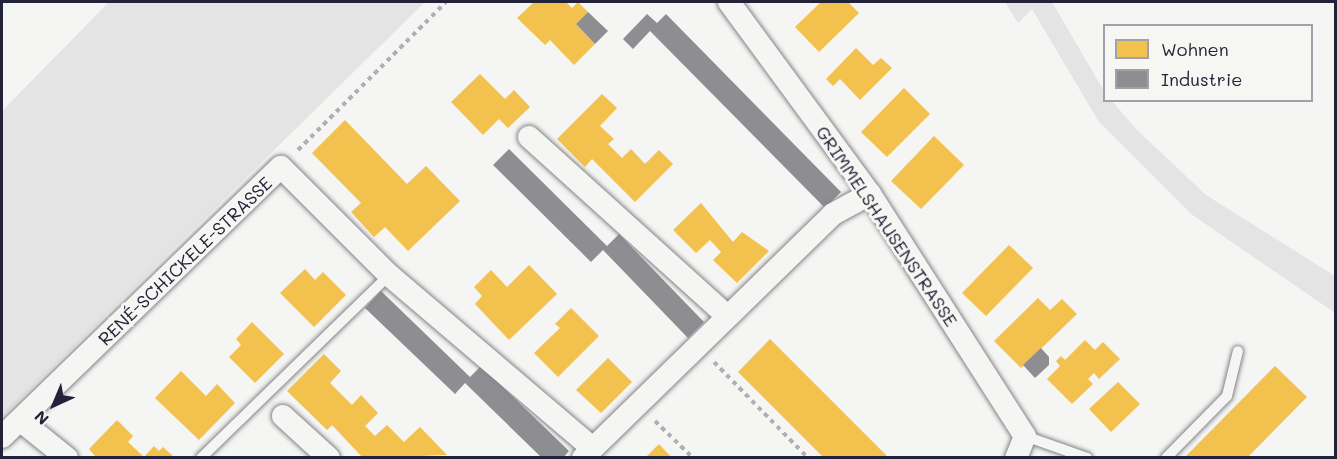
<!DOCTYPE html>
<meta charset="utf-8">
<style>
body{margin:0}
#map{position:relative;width:1337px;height:459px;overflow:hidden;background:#f5f5f3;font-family:Mali,sans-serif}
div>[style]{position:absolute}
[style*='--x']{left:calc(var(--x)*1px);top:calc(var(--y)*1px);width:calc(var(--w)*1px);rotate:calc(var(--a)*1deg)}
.green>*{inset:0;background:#e4e4e4}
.homes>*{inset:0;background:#f2c14e}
.industry>*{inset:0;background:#8d8d92}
.path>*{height:4px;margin-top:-2px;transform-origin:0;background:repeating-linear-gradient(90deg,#b0b0b2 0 4.5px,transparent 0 9px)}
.roads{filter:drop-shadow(0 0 2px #858589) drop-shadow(0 0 2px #858589)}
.service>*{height:10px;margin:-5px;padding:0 5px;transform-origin:5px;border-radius:5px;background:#f5f5f3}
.minor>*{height:22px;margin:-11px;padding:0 11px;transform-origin:11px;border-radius:11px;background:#f5f5f3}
span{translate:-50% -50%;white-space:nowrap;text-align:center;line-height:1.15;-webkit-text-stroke:6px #f6f6f2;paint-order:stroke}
.street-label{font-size:18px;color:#22223b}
.frame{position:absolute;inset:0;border:3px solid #22223b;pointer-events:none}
.legend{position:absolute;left:1103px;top:24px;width:210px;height:78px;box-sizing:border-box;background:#f6f6f2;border:2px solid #a1a1a9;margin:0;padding:8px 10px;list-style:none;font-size:18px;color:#22223b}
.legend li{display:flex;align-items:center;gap:12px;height:30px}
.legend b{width:30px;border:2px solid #a1a1a9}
.north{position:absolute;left:24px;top:375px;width:60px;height:60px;-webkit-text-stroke:4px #f6f6f2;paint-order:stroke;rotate:224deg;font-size:16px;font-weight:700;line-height:24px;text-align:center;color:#22223b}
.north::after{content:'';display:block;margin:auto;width:21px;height:27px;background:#22223b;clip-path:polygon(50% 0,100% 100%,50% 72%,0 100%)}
</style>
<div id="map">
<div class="green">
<i style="clip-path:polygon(109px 2px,425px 2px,2px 417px,2px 111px)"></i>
<i style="clip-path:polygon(1005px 2px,1052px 2px,1104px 91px,1104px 100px,1112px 101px,1136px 129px,1206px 195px,1335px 276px,1335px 313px,1191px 214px,1099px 122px,1032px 9px,1018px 23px)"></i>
</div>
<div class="homes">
<i style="clip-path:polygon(534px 2px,566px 2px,572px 8px,578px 2px,588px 12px,576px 24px,595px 44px,574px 65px,550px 40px,545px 45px,517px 18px)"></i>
<i style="clip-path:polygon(821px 2px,848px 2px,859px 13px,819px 52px,795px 27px)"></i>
<i style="clip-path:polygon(856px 48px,873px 65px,881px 58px,892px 68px,860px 100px,840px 79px,833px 86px,826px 79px)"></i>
<i style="clip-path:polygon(480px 74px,505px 99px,514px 90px,530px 107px,508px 128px,499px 119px,483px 135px,451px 102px)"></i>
<i style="clip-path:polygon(904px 88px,930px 114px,887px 157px,861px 132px)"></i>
<i style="clip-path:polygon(602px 94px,617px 108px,600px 126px,614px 139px,608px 144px,622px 158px,631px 149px,645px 164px,659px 150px,673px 164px,635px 202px,592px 159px,585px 167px,557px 139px)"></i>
<i style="clip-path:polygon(345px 120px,407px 184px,426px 166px,460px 201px,408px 251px,385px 227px,374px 237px,351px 212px,361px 203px,312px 153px)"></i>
<i style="clip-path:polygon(934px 136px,964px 165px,921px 209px,891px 181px)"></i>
<i style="clip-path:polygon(701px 203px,733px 242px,742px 232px,769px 251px,737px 283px,713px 260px,721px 252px,710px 240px,696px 253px,673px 230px)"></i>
<i style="clip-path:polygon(1009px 245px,1033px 268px,986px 316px,962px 293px)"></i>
<i style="clip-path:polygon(529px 265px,557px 294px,509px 340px,475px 304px,482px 296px,474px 287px,491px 270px,507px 287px)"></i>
<i style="clip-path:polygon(305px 269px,315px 280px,323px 272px,346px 295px,314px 327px,280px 293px)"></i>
<i style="clip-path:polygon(1038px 298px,1050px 310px,1062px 299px,1077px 314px,1021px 368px,994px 341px)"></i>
<i style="clip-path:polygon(571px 308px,599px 336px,558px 377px,534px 353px,560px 328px,555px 324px)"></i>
<i style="clip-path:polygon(252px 322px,284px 354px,255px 383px,229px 357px,241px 345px,236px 339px)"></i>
<i style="clip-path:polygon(770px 339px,889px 458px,824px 458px,738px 372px)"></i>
<i style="clip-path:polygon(1085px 340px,1095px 350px,1103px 342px,1120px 359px,1099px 379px,1094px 373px,1088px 379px,1093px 384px,1072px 404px,1047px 379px,1060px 366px,1056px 361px,1061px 356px,1065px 360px)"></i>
<i style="clip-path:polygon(324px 354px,341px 371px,330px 383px,352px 405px,361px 395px,378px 413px,365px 426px,375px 436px,387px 425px,404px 442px,420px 427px,447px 455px,363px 458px,332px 425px,327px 430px,287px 391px)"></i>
<i style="clip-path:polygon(608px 358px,632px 382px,601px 413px,576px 390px)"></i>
<i style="clip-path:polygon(1275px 366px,1307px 397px,1247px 458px,1184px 458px)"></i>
<i style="clip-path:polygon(181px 371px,206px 396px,217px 384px,235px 403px,199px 440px,155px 398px)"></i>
<i style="clip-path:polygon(1118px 382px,1140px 404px,1111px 432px,1089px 409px)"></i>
<i style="clip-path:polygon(117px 420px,133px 436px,128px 442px,144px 457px,154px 446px,159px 451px,163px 447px,175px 458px,97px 458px,89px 449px)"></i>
<i style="clip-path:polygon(659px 444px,672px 458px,645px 458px)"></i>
</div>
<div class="industry">
<i style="clip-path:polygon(588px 12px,608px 31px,595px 44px,576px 24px)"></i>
<i style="clip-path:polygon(647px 14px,657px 23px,666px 14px,841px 192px,825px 208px,650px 31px,633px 49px,623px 39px)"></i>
<i style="clip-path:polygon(509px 149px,607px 246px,619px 234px,704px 322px,688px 338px,603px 250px,591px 262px,493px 165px)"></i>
<i style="clip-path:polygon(381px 291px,470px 377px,481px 366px,569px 451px,563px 458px,542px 458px,465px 383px,455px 394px,365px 308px)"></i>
<i style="clip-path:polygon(1041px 348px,1049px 357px,1049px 365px,1035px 378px,1023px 365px)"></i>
</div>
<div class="path">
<i style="--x:298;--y:150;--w:209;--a:-45"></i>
<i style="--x:714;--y:362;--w:134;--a:45.6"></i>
<i style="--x:655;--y:421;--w:53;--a:44.2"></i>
</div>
<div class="roads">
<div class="service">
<i style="--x:1025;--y:436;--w:66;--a:19.5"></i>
<i style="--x:201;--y:458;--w:262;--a:-44.2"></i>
<i style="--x:1166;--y:458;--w:87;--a:-45.5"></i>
<i style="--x:1227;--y:396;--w:46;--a:-76.3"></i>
</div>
<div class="minor">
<i style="--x:729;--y:2;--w:238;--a:53.7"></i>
<i style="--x:870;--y:194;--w:287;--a:57.4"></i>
<i style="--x:1025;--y:436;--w:24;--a:112"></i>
<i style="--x:529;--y:137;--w:267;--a:42.1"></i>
<i style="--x:283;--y:416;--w:62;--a:42.4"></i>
<i style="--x:21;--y:421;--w:59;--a:38.8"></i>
<i style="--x:2;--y:437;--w:388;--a:-44.1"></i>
<i style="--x:281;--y:167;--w:153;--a:45"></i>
<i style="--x:389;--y:275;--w:265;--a:40.4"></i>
<i style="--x:583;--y:458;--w:349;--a:-44.3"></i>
<i style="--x:833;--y:214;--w:42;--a:-28.4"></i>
</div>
</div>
<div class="street-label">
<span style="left:887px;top:226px;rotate:56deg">GRIMMELSHAUSENSTRASSE</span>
<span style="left:185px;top:261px;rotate:-44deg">RENÉ-SCHICKELE-STRASSE</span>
</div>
<div class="frame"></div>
<ul class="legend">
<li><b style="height:16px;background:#f2c14e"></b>Wohnen</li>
<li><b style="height:16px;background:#8d8d92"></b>Industrie</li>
</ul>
<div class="north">N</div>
</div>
